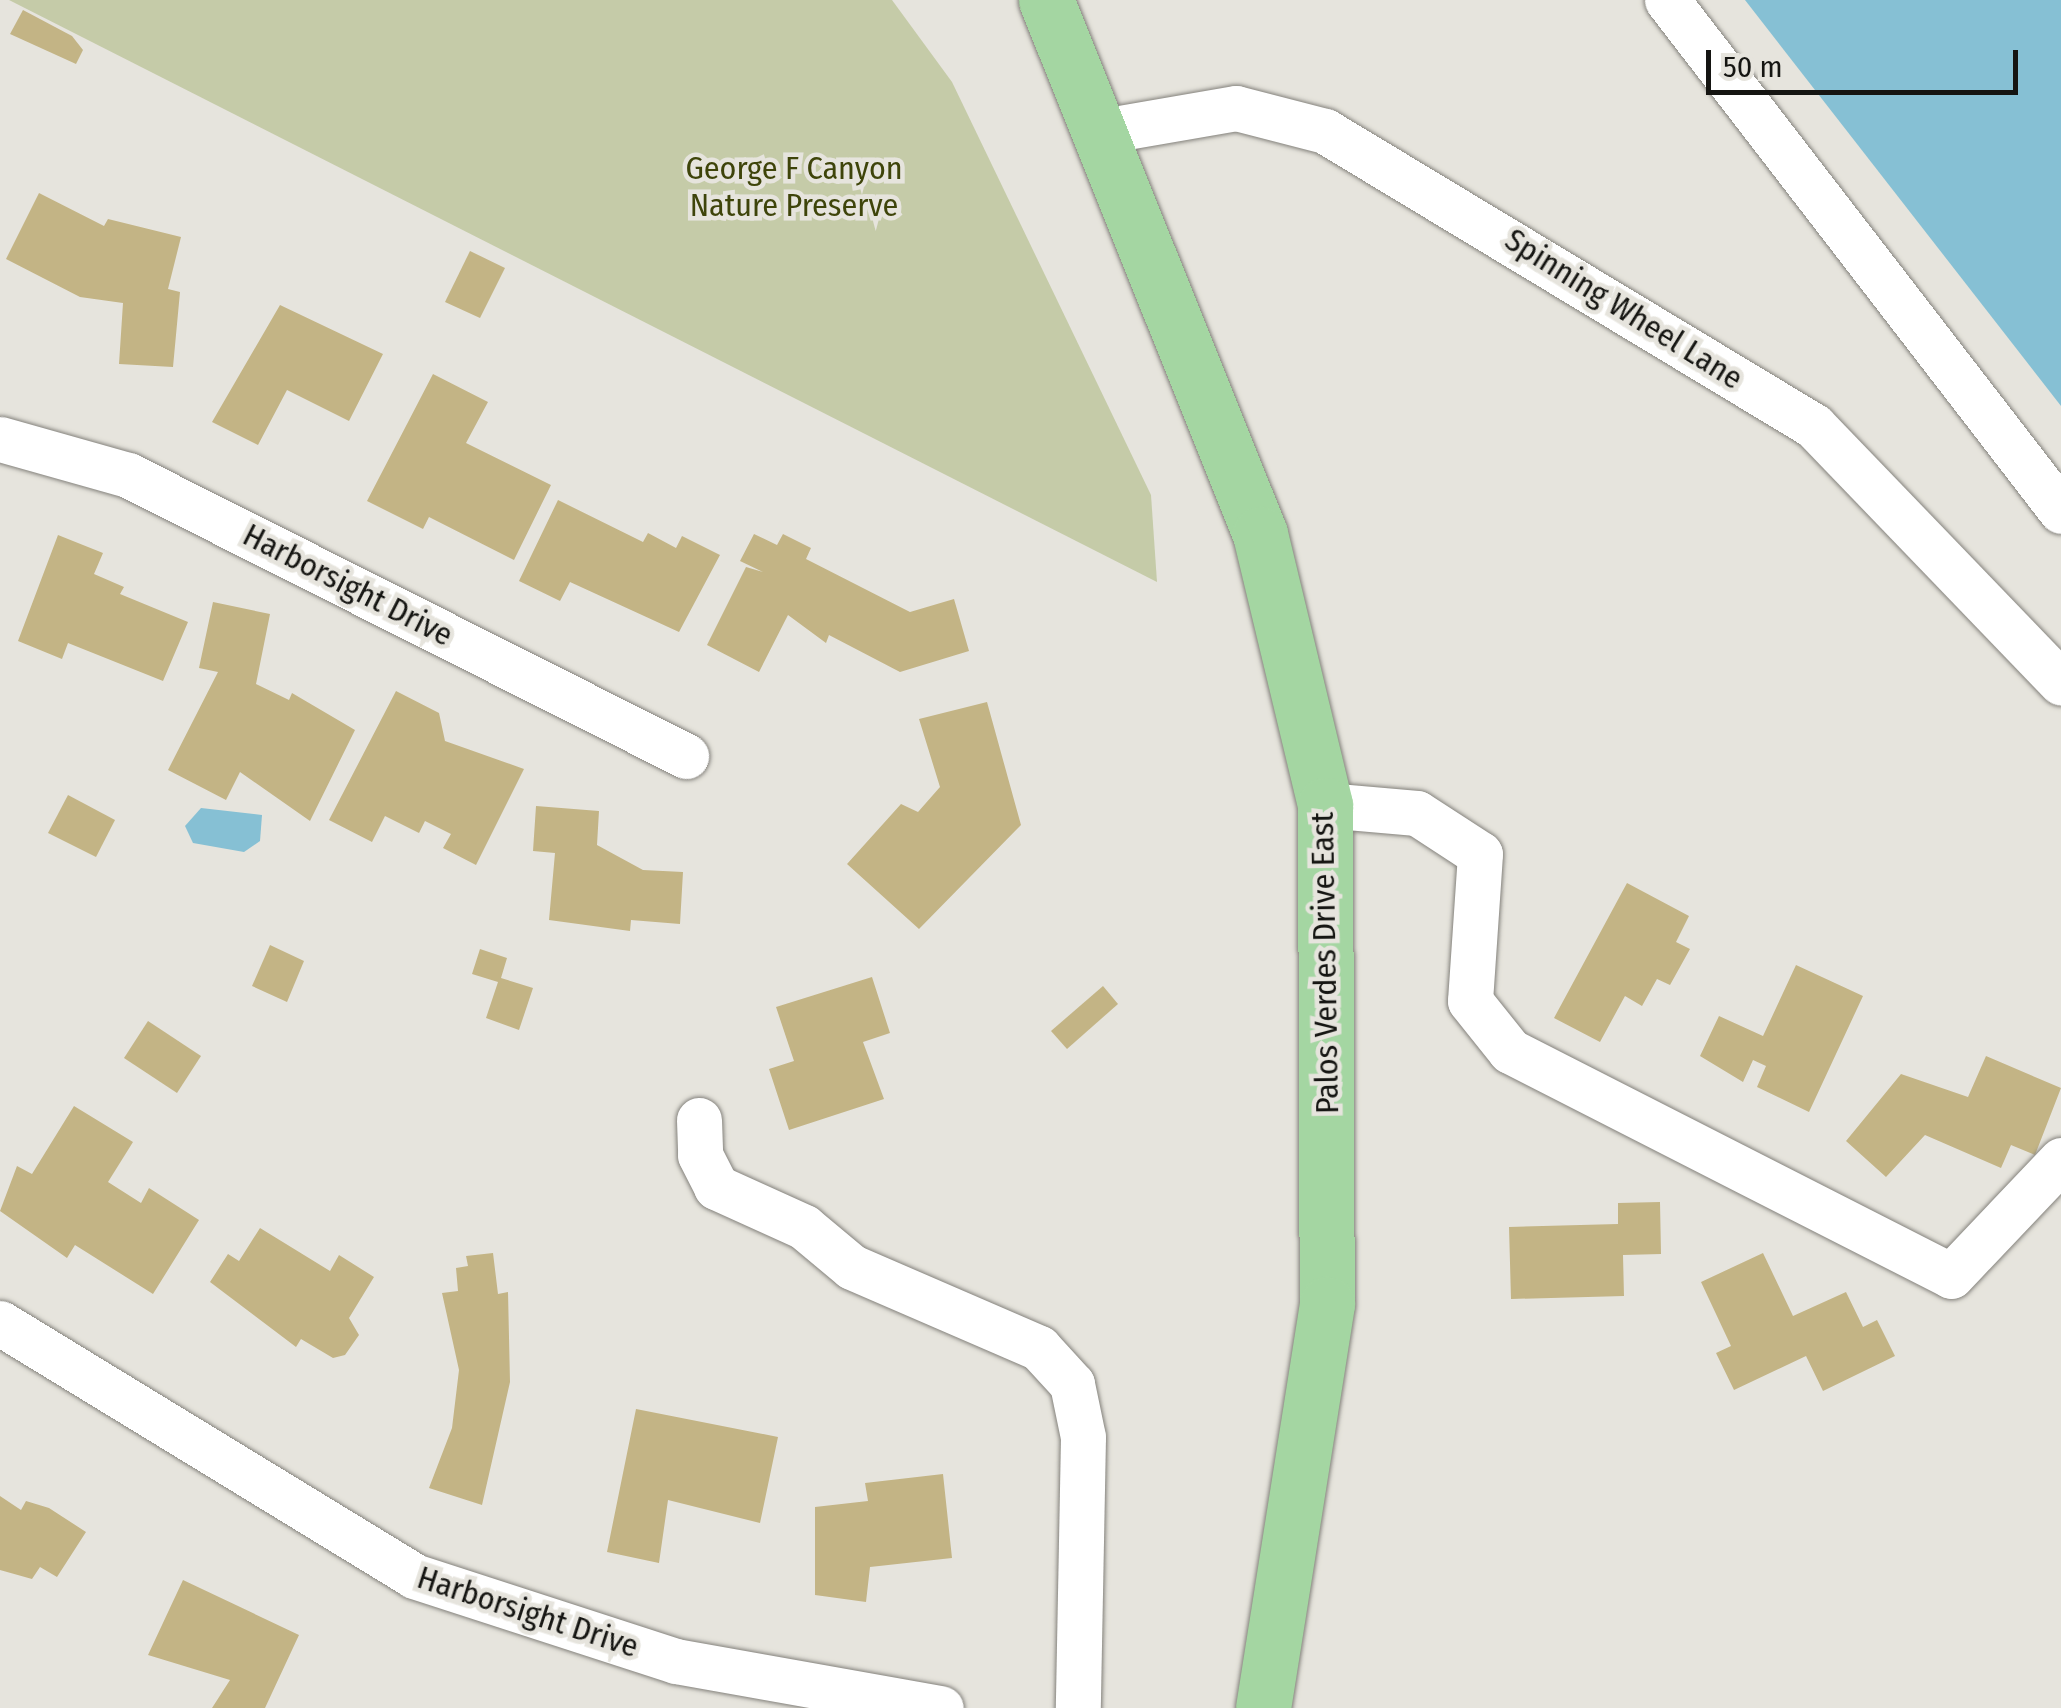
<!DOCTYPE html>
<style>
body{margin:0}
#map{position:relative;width:2061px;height:1708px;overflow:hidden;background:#e6e4dd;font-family:"Fira Sans Condensed",sans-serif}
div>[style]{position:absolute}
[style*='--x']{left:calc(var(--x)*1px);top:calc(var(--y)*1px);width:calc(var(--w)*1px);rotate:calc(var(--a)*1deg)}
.green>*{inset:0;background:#c5cba8}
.water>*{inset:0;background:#86c0d4}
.building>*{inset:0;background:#c3b485}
.roads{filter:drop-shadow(0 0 2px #84827c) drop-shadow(0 0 2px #84827c)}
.minor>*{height:45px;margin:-22.5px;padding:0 22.5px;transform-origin:22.5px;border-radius:22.5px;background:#fff}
.major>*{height:55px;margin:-27.5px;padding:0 27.5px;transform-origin:27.5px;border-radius:27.5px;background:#a4d6a2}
span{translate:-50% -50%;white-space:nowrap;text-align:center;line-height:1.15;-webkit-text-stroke:9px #e6e4dd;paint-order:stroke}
.park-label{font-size:32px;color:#3e440a}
.street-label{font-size:32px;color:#151512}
.scale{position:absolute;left:1706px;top:50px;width:312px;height:45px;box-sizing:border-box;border:5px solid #151512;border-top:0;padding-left:12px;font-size:30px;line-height:35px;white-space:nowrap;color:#151512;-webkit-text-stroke:8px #e6e4dd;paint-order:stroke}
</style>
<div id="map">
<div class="green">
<i style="clip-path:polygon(9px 0,892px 0,952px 82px,1151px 495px,1157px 582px)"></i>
</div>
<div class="water">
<i style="clip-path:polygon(1745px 0,2061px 0,2061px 406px)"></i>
<i style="clip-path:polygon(201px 808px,262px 815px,260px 841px,244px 852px,193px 843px,185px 826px)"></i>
</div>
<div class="building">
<i style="clip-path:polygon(23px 10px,72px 36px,83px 50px,76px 64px,10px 34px)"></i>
<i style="clip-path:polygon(39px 193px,104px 226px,108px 219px,181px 237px,168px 289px,180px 292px,173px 367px,119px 364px,123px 303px,80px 297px,6px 259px)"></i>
<i style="clip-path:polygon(470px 251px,505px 268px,480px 318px,445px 302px)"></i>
<i style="clip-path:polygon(280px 305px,383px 354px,349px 421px,287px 390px,258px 445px,212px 422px)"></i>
<i style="clip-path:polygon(433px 374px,488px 402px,466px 443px,551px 485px,514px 560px,429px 517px,423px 529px,367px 501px)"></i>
<i style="clip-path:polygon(558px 500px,643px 542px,648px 533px,676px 548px,682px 536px,720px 555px,679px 632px,570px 582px,560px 601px,519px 581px)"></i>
<i style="clip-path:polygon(754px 534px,777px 545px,783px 534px,811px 548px,806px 559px,910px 612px,954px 599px,969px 651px,900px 672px,829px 635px,826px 643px,788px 615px,759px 672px,707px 645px,746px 567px,763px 572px,740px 561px)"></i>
<i style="clip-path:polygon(58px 535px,103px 553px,94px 574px,124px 587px,120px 594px,188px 622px,163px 681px,68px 643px,62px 659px,18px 641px)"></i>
<i style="clip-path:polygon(213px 602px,270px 614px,256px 684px,289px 700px,292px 693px,355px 730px,310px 821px,240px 772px,226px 800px,168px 770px,218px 672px,199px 668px)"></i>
<i style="clip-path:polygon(396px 691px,439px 713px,445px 741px,524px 769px,476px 865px,443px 848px,451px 834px,425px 821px,419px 833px,385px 816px,372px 842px,329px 820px)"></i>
<i style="clip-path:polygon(987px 702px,1021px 825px,919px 929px,847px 864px,901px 804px,918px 812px,940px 787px,919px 719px)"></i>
<i style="clip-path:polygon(68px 795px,115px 820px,96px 857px,48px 833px)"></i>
<i style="clip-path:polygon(536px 806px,599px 811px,597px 845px,643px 870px,683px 872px,680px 924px,631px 920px,630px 931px,549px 920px,555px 853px,533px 851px)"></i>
<i style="clip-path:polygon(1627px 883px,1689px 916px,1676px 942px,1690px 949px,1670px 985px,1657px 979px,1642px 1006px,1625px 996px,1600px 1042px,1554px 1018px)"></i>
<i style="clip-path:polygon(270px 945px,304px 961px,287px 1002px,252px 986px)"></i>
<i style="clip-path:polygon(480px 949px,507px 958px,501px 978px,533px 988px,519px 1030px,486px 1018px,498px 982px,472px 974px)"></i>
<i style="clip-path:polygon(1796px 965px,1863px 996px,1809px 1112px,1757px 1087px,1766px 1066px,1753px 1060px,1743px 1082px,1700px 1056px,1719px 1016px,1763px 1036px)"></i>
<i style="clip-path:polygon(872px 977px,890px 1033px,863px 1042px,884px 1099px,789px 1130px,769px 1069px,794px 1061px,776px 1007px)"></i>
<i style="clip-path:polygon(1103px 986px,1118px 1004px,1067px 1049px,1051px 1031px)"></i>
<i style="clip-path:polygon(148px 1021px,201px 1056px,177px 1093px,124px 1058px)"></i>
<i style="clip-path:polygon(1986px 1056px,2061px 1088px,2035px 1155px,2011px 1145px,2001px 1168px,1925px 1135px,1886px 1177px,1846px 1141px,1901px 1074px,1968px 1097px)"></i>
<i style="clip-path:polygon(74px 1106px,133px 1142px,108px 1182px,141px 1203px,149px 1188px,199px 1220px,153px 1294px,75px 1245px,67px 1258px,0 1211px,17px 1166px,32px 1174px)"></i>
<i style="clip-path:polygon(1660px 1202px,1661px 1254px,1623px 1255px,1624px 1296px,1511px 1299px,1509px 1227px,1618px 1224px,1618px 1203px)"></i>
<i style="clip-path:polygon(260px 1228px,330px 1271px,339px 1255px,374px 1277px,349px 1318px,359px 1335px,345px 1355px,333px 1358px,301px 1339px,296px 1347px,210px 1282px,228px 1254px,239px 1261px)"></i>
<i style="clip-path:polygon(493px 1253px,498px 1294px,508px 1292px,510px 1382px,482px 1505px,429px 1488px,452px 1428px,459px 1370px,442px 1293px,458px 1291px,456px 1268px,468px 1266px,466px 1256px)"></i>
<i style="clip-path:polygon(1763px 1253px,1793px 1316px,1846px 1292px,1863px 1327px,1877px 1320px,1895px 1356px,1823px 1391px,1806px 1356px,1734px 1390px,1716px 1353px,1731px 1346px,1701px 1282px)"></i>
<i style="clip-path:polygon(636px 1409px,778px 1437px,760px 1523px,668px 1500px,659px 1563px,607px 1552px)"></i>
<i style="clip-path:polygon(943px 1474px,952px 1558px,870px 1567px,866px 1602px,815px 1595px,815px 1507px,868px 1501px,865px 1483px)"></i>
<i style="clip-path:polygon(0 1496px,21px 1510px,26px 1501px,49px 1508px,86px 1532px,57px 1577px,40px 1567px,32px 1579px,0 1570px)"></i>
<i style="clip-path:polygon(183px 1580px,299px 1635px,265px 1708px,212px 1708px,230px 1680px,148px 1655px)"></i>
</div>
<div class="roads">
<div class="minor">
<i style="--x:1667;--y:0;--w:645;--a:52.37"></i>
<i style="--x:1097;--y:132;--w:141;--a:-9.8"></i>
<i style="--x:1236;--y:108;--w:92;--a:14.5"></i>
<i style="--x:1325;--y:131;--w:571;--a:31.1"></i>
<i style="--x:1814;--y:426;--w:356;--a:46.1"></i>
<i style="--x:0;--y:439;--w:133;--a:15.7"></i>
<i style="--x:128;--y:475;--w:625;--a:26.73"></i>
<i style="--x:1325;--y:805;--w:92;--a:5"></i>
<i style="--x:1417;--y:813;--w:75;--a:33.1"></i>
<i style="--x:1480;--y:854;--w:147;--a:93.9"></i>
<i style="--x:1470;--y:1001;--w:64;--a:51.3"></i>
<i style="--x:1510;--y:1051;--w:495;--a:27"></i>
<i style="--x:1951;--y:1276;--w:160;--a:-46.5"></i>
<i style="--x:699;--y:1120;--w:35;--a:88"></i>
<i style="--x:700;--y:1155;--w:36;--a:63"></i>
<i style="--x:716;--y:1187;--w:97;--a:24.4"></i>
<i style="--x:804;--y:1227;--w:62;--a:39.8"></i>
<i style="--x:852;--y:1267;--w:204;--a:23.4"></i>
<i style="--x:1039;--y:1348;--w:49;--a:47.5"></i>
<i style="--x:1072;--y:1384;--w:54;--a:78.3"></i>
<i style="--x:1083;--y:1437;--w:271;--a:91.1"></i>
<i style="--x:0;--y:1323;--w:485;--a:31.4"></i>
<i style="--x:414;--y:1576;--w:275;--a:18"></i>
<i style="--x:676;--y:1661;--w:269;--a:10.1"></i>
</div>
<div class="major">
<i style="--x:1046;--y:0;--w:575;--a:68.16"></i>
<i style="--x:1260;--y:534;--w:279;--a:76.5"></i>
<i style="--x:1325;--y:805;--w:499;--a:89.8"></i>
<i style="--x:1327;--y:1304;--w:409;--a:99"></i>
</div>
</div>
<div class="park-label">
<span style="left:794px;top:187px">George F Canyon<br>Nature Preserve</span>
</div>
<div class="street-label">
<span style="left:1624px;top:309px;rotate:32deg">Spinning Wheel Lane</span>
<span style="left:348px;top:585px;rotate:27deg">Harborsight Drive</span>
<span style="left:1325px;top:963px;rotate:-91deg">Palos Verdes Drive East</span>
<span style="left:528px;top:1612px;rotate:18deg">Harborsight Drive</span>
</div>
<div class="scale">50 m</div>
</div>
